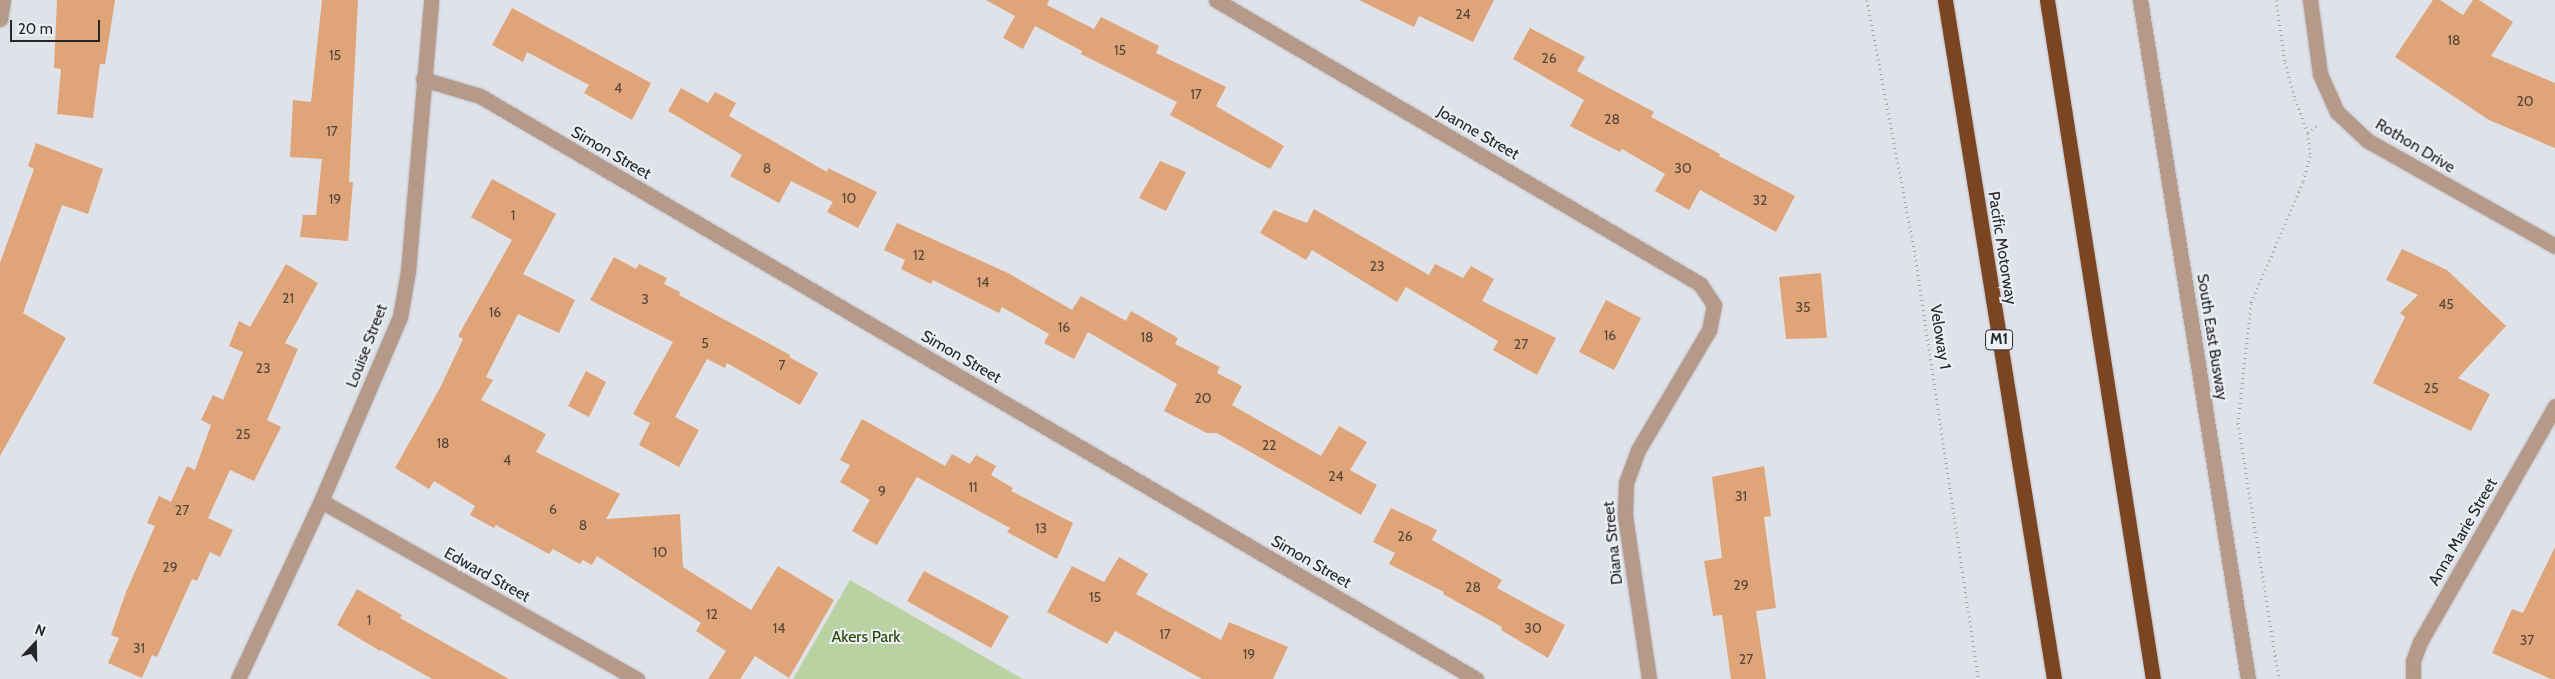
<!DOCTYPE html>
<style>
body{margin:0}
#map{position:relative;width:2555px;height:679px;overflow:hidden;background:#e0e2e9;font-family:Cabin,sans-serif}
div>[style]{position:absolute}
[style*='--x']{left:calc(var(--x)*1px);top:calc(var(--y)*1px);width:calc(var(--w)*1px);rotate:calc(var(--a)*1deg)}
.green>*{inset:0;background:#b8d3a1}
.building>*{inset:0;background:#dfa579}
.path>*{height:3px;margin-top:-1.5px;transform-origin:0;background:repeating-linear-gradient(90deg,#a1a3a8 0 1px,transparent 0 5px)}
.roads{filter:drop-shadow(0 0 1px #bec0c6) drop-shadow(0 0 1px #bec0c6)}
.minor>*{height:15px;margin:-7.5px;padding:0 7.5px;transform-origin:7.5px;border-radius:7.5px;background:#b59989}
.highway>*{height:15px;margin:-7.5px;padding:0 7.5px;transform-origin:7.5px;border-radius:7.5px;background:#7c4521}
span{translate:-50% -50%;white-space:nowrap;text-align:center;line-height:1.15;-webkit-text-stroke:4px #edeff6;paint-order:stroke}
.number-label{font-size:14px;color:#54463c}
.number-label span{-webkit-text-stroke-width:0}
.shield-label span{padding:1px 4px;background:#edeff6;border:1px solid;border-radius:4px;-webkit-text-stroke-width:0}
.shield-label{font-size:15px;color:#252628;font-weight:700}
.street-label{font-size:16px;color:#252628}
.park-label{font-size:16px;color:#274400}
.north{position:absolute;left:10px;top:619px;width:50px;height:50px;-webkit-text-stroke:4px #edeff6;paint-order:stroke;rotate:21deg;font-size:14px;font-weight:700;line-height:20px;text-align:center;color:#252628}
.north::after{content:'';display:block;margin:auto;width:18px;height:22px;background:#252628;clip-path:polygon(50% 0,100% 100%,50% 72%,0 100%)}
.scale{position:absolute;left:10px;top:20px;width:90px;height:22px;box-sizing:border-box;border:2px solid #252628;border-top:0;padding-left:6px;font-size:15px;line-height:18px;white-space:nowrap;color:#252628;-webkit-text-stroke:4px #edeff6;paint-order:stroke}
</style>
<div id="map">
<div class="green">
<i style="clip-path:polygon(850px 580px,1023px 679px,793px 679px)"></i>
</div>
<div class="building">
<i style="clip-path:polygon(57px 0,115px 0,105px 64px,100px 64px,93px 118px,57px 114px,61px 69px,54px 68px)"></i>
<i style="clip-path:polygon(322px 0,358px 0,349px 182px,353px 182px,348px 241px,300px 237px,303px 215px,316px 215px,322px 159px,290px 157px,293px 100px,311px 102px)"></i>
<i style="clip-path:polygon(986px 0,1049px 0,1047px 5px,1094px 29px,1101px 17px,1159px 46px,1156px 53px,1226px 87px,1216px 106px,1284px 146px,1270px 169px,1170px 115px,1177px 102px,1081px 54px,1082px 51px,1035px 26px,1023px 49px,1003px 38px,1015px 16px)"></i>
<i style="clip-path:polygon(1359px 0,1494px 0,1473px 42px,1419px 16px,1414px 27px)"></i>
<i style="clip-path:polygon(2433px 0,2440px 0,2463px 15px,2473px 0,2479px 0,2513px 22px,2491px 56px,2555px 83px,2555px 148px,2489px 120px,2395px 57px)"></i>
<i style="clip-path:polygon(512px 8px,651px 83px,632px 120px,584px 93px,589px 85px,527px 52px,523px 62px,492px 45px)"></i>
<i style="clip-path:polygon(1530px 28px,1585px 57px,1577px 71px,1654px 112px,1651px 117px,1720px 154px,1719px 156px,1795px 196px,1776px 232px,1700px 190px,1689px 210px,1655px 191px,1665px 174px,1622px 149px,1620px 152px,1570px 126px,1584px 100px,1513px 59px)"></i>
<i style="clip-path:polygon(681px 88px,708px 103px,715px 92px,736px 103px,729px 116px,827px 172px,828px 168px,877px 192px,858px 228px,827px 212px,833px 202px,791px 181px,779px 203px,730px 176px,742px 155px,668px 111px)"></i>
<i style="clip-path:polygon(36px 143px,103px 169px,88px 214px,62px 205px,23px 313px,66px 338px,0 456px,0 263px,34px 169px,28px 166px)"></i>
<i style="clip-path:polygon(1160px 161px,1186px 172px,1166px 211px,1139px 198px)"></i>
<i style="clip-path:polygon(492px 179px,556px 214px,523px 274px,575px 300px,559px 333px,518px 314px,486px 377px,493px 380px,481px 400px,546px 434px,536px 452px,620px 494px,606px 519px,680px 514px,683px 567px,751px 610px,778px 566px,834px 600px,789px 678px,755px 656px,740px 679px,708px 679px,726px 651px,696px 631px,701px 623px,597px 556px,592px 565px,583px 560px,580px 564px,553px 549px,549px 554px,496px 525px,494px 528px,470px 515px,475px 506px,434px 481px,429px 489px,395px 468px,440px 388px,463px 339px,458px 336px,512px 240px,471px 217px)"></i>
<i style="clip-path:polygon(1314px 209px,1429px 275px,1435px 264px,1463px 278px,1471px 266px,1494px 279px,1482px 301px,1556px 338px,1537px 375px,1493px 350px,1498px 341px,1406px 287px,1397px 302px,1312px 250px,1306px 260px,1260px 233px,1274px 210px,1307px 223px)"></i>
<i style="clip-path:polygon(897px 223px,1008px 273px,1072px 310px,1081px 296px,1126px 321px,1131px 311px,1178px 338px,1175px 344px,1220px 367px,1217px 373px,1242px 386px,1232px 405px,1321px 456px,1339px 426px,1367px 442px,1350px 470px,1377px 485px,1361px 515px,1217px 433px,1207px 433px,1164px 411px,1177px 384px,1088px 332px,1074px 359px,1044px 343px,1049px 334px,1002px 307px,999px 313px,933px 280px,931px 284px,901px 269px,905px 260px,884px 250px)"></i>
<i style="clip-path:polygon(2402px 249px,2447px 270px,2506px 326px,2458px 378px,2490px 394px,2471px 431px,2373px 383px,2405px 317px,2400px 313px,2418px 295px,2386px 280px)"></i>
<i style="clip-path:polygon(614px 257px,636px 269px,639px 264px,667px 278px,664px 284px,680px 292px,679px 295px,790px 355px,789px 357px,818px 373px,800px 405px,727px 363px,725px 368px,707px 359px,675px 417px,699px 430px,679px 467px,639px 445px,650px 423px,633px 414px,673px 342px,590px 300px)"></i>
<i style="clip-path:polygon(286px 264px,318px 283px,285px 343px,298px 349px,267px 420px,281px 427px,254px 481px,230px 470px,208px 518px,233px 530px,220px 557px,210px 552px,197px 581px,192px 579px,157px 657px,152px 655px,142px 678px,108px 663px,119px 638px,111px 635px,126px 592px,155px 526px,147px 523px,159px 496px,171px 502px,187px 466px,195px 470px,211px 425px,201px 420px,213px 395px,223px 400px,243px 352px,229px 346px,239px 321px,250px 327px)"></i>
<i style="clip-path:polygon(1821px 273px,1827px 338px,1786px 339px,1779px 277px)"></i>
<i style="clip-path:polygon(1606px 300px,1641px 318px,1614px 370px,1579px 352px)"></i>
<i style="clip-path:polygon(586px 371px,606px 382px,589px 417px,568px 406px)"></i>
<i style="clip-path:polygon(862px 419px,945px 466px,952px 454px,970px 464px,976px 455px,996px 466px,991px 475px,1013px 488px,1011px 491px,1073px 523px,1057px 559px,1007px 532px,1010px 528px,917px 477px,877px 545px,852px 531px,870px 500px,840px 482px,850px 465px,840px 460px)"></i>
<i style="clip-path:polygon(1764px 466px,1771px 516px,1764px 517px,1776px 608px,1756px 611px,1766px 679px,1731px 679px,1722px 615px,1713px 616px,1704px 561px,1722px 558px,1712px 477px)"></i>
<i style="clip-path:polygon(1391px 508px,1437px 530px,1432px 540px,1502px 580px,1497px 588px,1565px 625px,1548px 658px,1501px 630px,1502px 627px,1443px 594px,1444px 592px,1389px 564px,1395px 553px,1373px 542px)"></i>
<i style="clip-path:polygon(2555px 547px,2555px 679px,2551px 679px,2492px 653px,2512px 609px,2523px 613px)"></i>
<i style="clip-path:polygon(1119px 557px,1148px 574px,1136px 594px,1221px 640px,1229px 622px,1288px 647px,1273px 679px,1202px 679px,1115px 631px,1107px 644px,1047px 612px,1072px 566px,1104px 582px)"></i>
<i style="clip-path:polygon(924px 571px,1009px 616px,991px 648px,907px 601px)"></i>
<i style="clip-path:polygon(357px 589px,402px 615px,400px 618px,509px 679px,432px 679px,381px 650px,380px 651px,337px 625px)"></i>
</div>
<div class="path">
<i style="--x:1867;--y:0;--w:259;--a:79.3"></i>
<i style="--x:1915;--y:255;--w:429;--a:81.5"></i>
<i style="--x:2276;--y:0;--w:63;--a:81.7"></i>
<i style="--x:2285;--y:62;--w:38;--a:75"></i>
<i style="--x:2295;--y:99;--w:36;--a:69"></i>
<i style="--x:2308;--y:133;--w:23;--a:85"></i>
<i style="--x:2310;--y:156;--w:27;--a:105"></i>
<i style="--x:2303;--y:182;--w:132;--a:113.3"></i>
<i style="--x:2251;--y:303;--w:121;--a:96.2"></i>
<i style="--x:2238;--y:423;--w:259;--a:80.9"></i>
<i style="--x:2308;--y:133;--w:13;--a:-39"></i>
</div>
<div class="roads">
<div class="minor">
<i style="--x:1216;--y:0;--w:561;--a:30.4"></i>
<i style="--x:1700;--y:284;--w:25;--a:56"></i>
<i style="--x:1714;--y:305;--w:25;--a:101"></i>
<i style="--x:1709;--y:330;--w:139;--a:120.6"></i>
<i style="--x:1638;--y:450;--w:35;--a:110"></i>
<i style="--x:1626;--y:483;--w:33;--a:92"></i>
<i style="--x:1625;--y:516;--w:165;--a:81.6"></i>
<i style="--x:2140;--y:0;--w:688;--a:80.96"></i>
<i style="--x:2310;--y:0;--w:75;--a:82.3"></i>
<i style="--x:2320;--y:74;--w:42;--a:65.9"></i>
<i style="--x:2337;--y:112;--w:42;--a:43.1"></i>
<i style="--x:2368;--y:141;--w:214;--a:29.3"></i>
<i style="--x:0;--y:19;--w:19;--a:-81"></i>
<i style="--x:423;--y:79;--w:59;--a:16.6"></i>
<i style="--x:480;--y:96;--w:1154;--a:30.34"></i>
<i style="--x:321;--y:501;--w:363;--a:29.4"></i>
<i style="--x:238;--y:679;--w:196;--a:-65"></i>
<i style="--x:321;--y:501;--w:200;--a:-66.8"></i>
<i style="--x:400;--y:317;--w:47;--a:-80.1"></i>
<i style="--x:408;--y:271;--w:272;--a:-85.1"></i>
<i style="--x:2413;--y:679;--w:18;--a:-90"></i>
<i style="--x:2413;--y:661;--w:20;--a:-70"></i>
<i style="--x:2420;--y:642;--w:272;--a:-60.2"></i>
</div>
<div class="highway">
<i style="--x:1945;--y:0;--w:688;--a:80.88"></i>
<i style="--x:2047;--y:0;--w:687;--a:81.13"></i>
</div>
</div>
<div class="number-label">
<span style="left:1463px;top:14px">24</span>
<span style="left:2454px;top:40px">18</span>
<span style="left:1120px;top:50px">15</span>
<span style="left:335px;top:55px">15</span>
<span style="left:1549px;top:58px">26</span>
<span style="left:618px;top:88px">4</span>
<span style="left:1196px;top:94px">17</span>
<span style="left:2525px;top:101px">20</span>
<span style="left:1612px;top:119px">28</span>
<span style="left:332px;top:131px">17</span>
<span style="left:767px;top:168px">8</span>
<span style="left:1683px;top:168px">30</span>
<span style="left:849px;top:198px">10</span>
<span style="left:335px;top:199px">19</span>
<span style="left:1760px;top:200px">32</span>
<span style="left:513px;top:215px">1</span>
<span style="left:919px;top:255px">12</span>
<span style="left:1377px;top:266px">23</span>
<span style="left:983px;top:282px">14</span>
<span style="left:288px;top:298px">21</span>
<span style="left:645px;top:299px">3</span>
<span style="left:2446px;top:304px">45</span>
<span style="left:1803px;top:307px">35</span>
<span style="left:495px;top:312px">16</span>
<span style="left:1064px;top:327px">16</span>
<span style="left:1610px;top:335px">16</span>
<span style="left:1147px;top:337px">18</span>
<span style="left:705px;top:343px">5</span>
<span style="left:1521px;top:344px">27</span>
<span style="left:782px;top:365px">7</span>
<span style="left:263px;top:368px">23</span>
<span style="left:2431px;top:388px">25</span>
<span style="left:1203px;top:398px">20</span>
<span style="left:243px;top:434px">25</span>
<span style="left:443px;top:443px">18</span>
<span style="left:1269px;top:445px">22</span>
<span style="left:507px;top:460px">4</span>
<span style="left:1336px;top:476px">24</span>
<span style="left:973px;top:487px">11</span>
<span style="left:882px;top:491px">9</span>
<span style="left:1741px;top:496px">31</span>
<span style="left:553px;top:509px">6</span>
<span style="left:182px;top:510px">27</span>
<span style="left:583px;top:525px">8</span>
<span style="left:1041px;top:528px">13</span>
<span style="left:1405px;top:536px">26</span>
<span style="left:660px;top:552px">10</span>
<span style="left:170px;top:567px">29</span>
<span style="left:1741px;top:585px">29</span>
<span style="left:1473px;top:587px">28</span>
<span style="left:1095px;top:597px">15</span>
<span style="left:712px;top:614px">12</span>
<span style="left:369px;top:620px">1</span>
<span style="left:779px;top:628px">14</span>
<span style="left:1533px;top:628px">30</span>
<span style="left:1165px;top:634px">17</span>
<span style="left:2527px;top:640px">37</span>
<span style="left:139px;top:648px">31</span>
<span style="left:1249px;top:654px">19</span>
<span style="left:1746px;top:659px">27</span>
</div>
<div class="shield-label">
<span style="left:1999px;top:340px">M1</span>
</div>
<div class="street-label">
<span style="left:1478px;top:133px;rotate:30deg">Joanne Street</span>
<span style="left:2415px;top:146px;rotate:31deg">Rothon Drive</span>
<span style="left:611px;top:153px;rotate:30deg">Simon Street</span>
<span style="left:2002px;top:248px;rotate:81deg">Pacific Motorway</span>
<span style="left:1940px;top:337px;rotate:81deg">Veloway 1</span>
<span style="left:2212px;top:337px;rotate:81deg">South East Busway</span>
<span style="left:367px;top:346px;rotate:-69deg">Louise Street</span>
<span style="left:961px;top:357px;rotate:30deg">Simon Street</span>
<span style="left:2463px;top:532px;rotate:-60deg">Anna Marie Street</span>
<span style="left:1613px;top:543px;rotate:-96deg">Diana Street</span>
<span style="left:1311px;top:562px;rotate:30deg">Simon Street</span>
<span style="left:487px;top:575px;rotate:29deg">Edward Street</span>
</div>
<div class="park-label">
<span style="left:866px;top:637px">Akers Park</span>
</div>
<div class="north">N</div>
<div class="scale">20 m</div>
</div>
